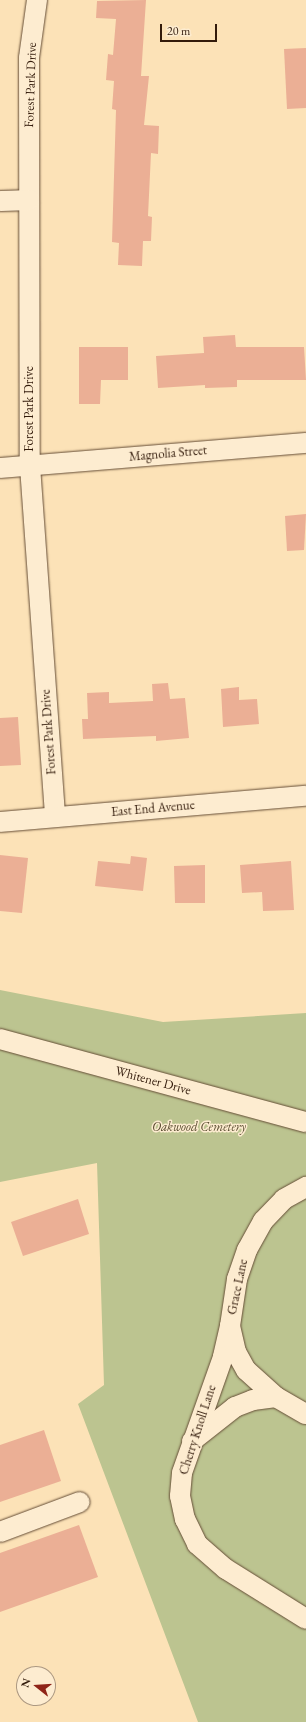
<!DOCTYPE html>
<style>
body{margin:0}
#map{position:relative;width:306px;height:1722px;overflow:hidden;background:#fce2b7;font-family:"EB Garamond",serif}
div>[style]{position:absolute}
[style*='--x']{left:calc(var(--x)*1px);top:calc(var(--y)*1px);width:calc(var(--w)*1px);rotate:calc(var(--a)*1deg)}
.green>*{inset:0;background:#bcc490}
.building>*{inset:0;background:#ebaf95}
.roads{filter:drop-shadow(0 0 1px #654d36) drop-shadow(0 0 1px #654d36)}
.minor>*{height:20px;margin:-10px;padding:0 10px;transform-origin:10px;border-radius:10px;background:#fdecd0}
span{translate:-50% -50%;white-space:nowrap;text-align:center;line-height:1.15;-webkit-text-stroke:3px #fdecd0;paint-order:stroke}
.street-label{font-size:13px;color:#331b0b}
.park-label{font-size:13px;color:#5c4e33;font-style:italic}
.north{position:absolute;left:16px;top:1666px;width:40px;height:40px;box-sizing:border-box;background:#fdecd0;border:1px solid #ac9881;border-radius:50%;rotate:287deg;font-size:11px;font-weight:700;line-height:16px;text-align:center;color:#331b0b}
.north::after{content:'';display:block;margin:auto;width:14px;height:18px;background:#8f2418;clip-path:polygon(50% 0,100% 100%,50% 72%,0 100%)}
.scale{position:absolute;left:160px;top:24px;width:57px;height:18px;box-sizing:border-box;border:2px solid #331b0b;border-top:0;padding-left:5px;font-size:12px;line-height:14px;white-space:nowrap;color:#331b0b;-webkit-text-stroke:3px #fdecd0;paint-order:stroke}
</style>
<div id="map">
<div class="green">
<i style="clip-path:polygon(0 990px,163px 1022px,306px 1013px,306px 1722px,198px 1722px,78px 1404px,104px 1385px,97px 1163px,0 1182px)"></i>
</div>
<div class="building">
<i style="clip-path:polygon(146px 0,141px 76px,149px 76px,144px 125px,159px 126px,158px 154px,151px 153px,148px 216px,152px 217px,151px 241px,143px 241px,142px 266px,118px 265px,119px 243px,112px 242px,116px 110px,112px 109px,114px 81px,106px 80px,108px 54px,113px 55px,116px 19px,96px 18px,97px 1px)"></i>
<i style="clip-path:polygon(306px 48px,306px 108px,287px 109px,284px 49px)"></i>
<i style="clip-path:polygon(235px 335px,236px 347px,304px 347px,306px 380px,237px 380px,237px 387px,205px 388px,205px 385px,158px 388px,156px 356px,204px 353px,203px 337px)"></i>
<i style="clip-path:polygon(79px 347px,128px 347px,128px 380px,101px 380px,100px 404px,79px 404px)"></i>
<i style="clip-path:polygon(306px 514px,304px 550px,287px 551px,285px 516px)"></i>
<i style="clip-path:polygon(168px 683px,170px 699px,185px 698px,189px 738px,156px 741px,156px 736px,83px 739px,82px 719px,88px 719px,87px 693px,109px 692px,109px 703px,153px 701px,152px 684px)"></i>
<i style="clip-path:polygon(239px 687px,239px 700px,257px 699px,259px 724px,223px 727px,221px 689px)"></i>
<i style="clip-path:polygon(18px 717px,21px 765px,0 766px,0 718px)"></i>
<i style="clip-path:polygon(0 855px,28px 858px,22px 913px,0 911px)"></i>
<i style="clip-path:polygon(131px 856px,147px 858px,143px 891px,95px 886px,98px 861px,130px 864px)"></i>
<i style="clip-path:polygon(291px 861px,294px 910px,263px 911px,262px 892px,242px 893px,240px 865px)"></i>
<i style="clip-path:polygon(205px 865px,205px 903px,175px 903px,174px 866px)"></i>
<i style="clip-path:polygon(78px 1199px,89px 1234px,23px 1256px,11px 1222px)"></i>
<i style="clip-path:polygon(44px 1430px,61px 1481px,0 1502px,0 1445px)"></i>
<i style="clip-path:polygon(79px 1525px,98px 1577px,0 1612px,0 1553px)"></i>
</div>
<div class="roads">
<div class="minor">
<i style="--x:37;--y:0;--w:59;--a:97.9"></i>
<i style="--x:29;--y:58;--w:408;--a:89.9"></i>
<i style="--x:30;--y:466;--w:352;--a:85.9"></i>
<i style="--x:0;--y:201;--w:29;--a:-2"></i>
<i style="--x:0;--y:468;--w:307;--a:-4.7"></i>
<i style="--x:0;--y:822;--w:307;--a:-4.9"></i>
<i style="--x:0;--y:1039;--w:317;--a:15.2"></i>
<i style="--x:230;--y:1326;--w:32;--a:103"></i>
<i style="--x:223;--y:1357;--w:123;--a:109.5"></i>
<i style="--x:182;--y:1473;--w:23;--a:95"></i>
<i style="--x:180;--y:1496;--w:24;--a:78"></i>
<i style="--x:185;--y:1519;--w:28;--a:64"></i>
<i style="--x:197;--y:1544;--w:38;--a:41"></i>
<i style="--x:226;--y:1569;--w:94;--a:32"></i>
<i style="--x:276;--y:1397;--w:40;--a:-138"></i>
<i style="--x:246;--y:1370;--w:21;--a:-119"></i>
<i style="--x:236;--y:1352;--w:27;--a:-103"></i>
<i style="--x:230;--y:1326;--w:48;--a:-81.5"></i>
<i style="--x:237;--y:1279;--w:31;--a:-71"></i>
<i style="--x:247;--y:1250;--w:33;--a:-61"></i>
<i style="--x:263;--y:1221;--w:30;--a:-46"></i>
<i style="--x:284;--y:1199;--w:25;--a:-29"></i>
<i style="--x:192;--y:1441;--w:55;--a:-38.3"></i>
<i style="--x:235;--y:1407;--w:19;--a:-21"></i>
<i style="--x:253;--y:1400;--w:23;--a:-7"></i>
<i style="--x:276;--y:1397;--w:34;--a:30"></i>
<i style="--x:0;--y:1532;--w:85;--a:-20.6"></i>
</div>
</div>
<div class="street-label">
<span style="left:31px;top:85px;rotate:-88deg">Forest Park Drive</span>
<span style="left:29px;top:409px;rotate:-90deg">Forest Park Drive</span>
<span style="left:168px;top:454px;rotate:-5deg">Magnolia Street</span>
<span style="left:49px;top:732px;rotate:-94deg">Forest Park Drive</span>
<span style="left:153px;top:809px;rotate:-5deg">East End Avenue</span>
<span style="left:153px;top:1081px;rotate:15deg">Whitener Drive</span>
<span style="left:238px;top:1287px;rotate:-78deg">Grace Lane</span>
<span style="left:198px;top:1430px;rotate:-72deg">Cherry Knoll Lane</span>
</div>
<div class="park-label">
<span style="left:199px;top:1127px">Oakwood Cemetery</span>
</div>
<div class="north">N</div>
<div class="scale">20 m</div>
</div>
